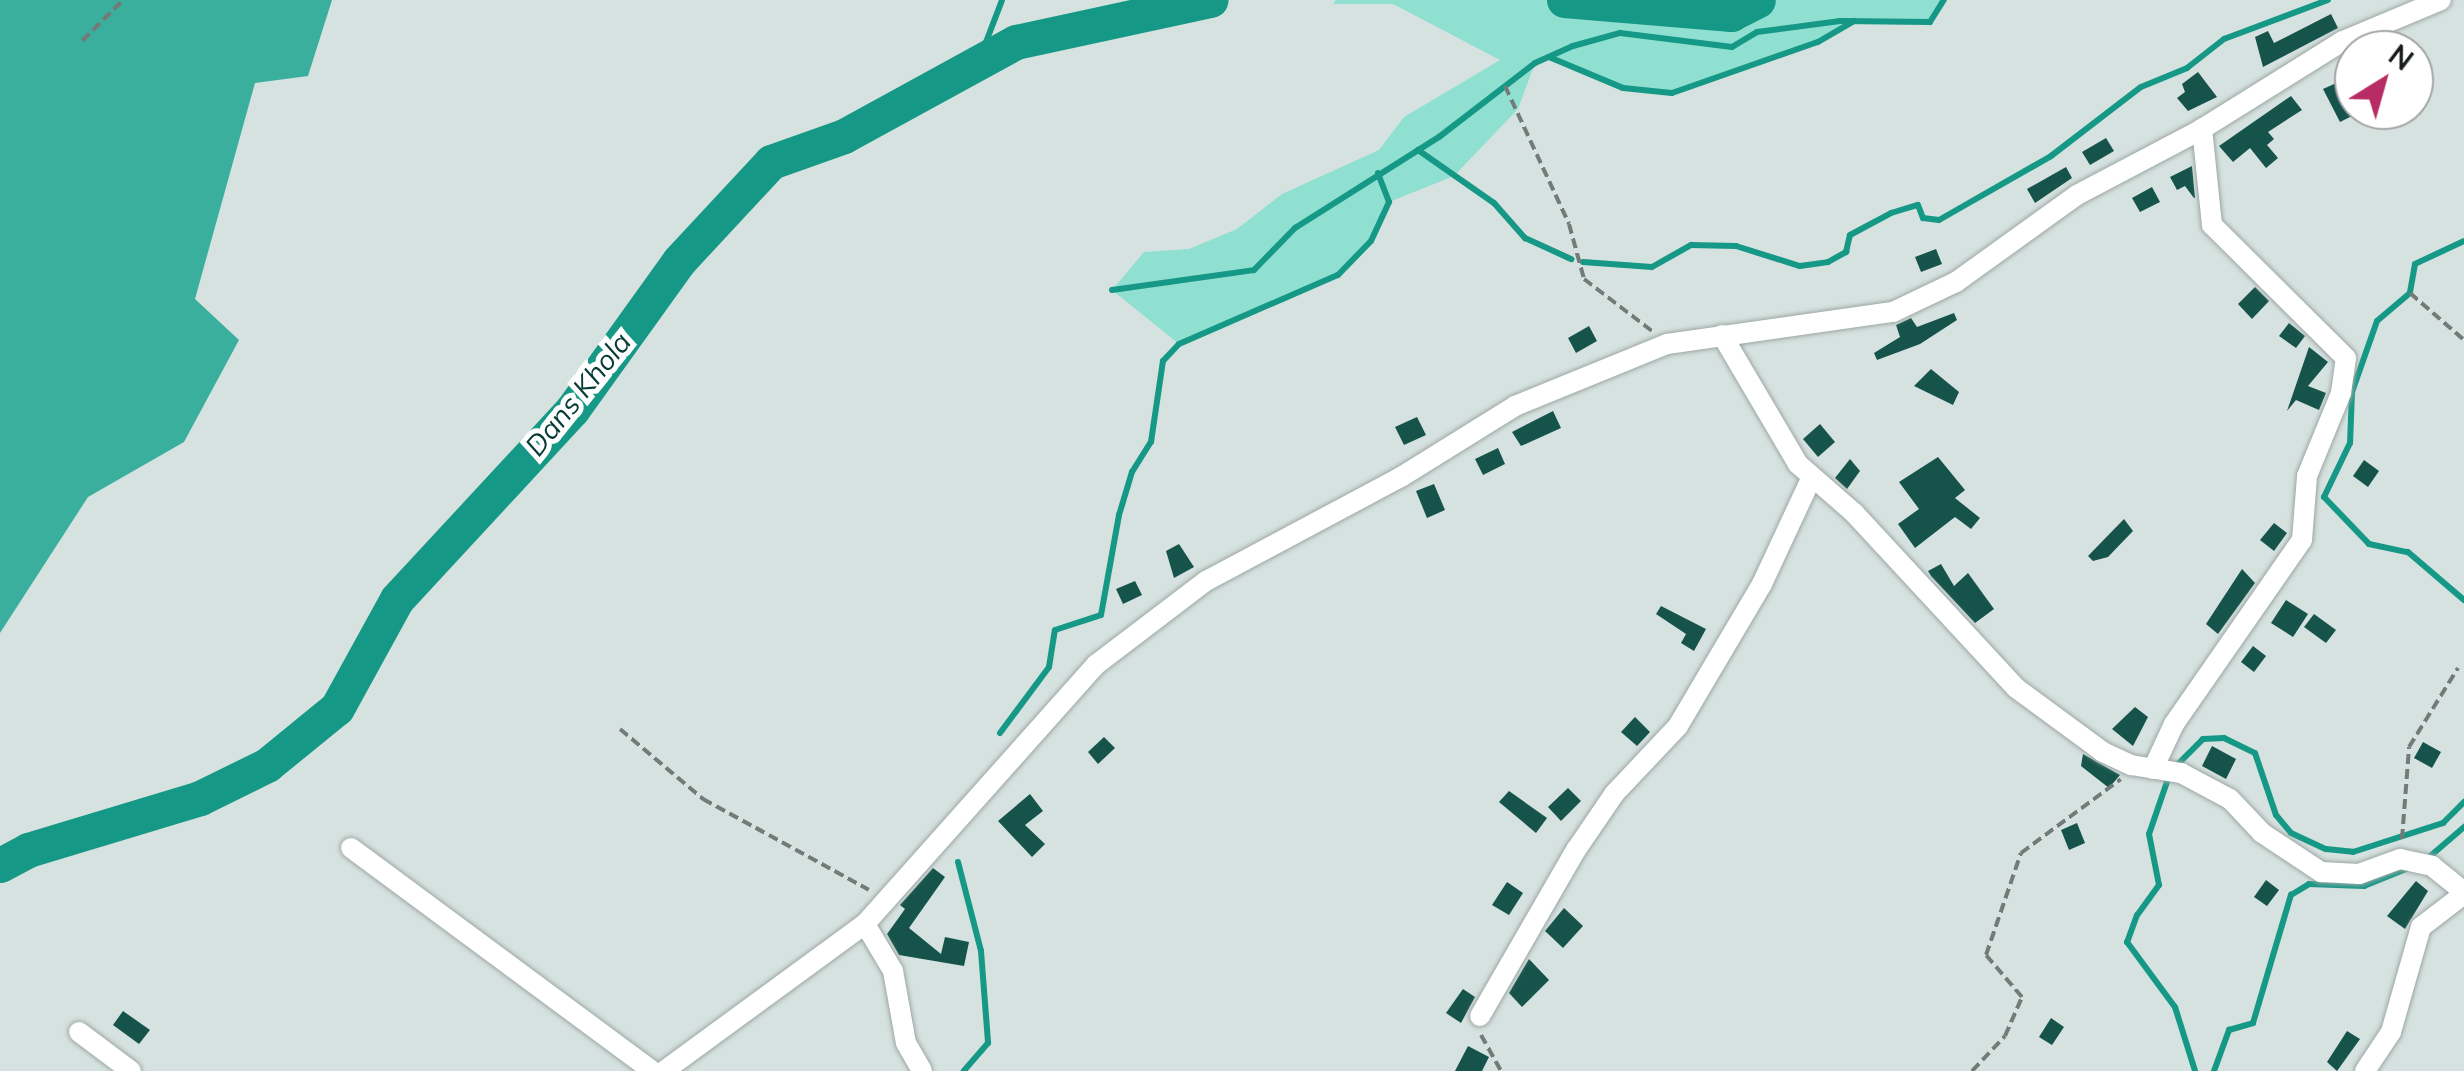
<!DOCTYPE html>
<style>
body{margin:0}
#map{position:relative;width:2464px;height:1071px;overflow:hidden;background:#d6e2df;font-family:Mulish,sans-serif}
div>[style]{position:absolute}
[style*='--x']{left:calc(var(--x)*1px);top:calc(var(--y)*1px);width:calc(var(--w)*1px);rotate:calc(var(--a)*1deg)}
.green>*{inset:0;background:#90e0d2}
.forest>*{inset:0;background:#3aaf9e}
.stream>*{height:6px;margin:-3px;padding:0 3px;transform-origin:3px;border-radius:3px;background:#169887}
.river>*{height:35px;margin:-17.5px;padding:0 17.5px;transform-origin:17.5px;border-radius:17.5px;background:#169887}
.building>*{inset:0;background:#16544b}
.path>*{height:4px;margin-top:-2px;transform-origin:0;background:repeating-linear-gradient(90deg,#737b79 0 10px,transparent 0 15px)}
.roads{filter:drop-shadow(0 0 2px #9ca7a5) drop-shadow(0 0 2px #9ca7a5)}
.street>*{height:20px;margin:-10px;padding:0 10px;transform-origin:10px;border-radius:10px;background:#fff}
span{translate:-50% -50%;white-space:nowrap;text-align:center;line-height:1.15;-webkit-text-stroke:10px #fff;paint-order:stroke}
.water-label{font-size:28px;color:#063c35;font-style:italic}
.north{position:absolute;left:2334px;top:30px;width:100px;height:100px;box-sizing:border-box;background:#fff;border:2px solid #a3a4a4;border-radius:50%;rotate:37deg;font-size:28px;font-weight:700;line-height:40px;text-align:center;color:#181c1b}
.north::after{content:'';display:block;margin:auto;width:35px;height:45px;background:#b72c64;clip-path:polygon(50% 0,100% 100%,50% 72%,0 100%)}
</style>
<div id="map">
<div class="green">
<i style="clip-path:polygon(1336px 0,1944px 0,1930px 22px,1855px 21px,1818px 42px,1672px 93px,1623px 88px,1550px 57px,1535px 63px,1518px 109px,1454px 176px,1389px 202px,1371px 241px,1338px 275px,1179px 344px,1112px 290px,1144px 252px,1189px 249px,1237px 229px,1282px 194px,1379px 150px,1404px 117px,1500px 60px,1393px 4px,1333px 4px)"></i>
</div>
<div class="forest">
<i style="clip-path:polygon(0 0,332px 0,308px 76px,255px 83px,195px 299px,239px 340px,184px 442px,88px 497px,0 633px)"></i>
</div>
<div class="stream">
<i style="--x:1118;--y:20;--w:28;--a:-46"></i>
<i style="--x:1549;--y:57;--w:80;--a:22.7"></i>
<i style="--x:1623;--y:88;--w:49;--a:5.8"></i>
<i style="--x:1672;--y:93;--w:155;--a:-19.3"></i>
<i style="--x:1818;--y:42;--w:42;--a:-30.3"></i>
<i style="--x:978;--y:63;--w:67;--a:-69.1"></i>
<i style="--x:1418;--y:150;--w:93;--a:34.9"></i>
<i style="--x:1494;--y:203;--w:47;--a:48.5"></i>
<i style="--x:1525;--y:238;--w:51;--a:24.5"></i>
<i style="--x:2464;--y:241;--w:54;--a:154.9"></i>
<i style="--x:2415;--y:264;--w:29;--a:100"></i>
<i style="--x:2410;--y:293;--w:43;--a:139.7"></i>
<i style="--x:2377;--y:321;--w:75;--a:109.4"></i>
<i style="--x:2352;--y:392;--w:51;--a:92.2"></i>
<i style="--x:2350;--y:443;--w:60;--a:115.7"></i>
<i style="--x:2324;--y:497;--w:65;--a:46.2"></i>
<i style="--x:2369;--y:544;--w:40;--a:12"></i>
<i style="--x:2408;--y:552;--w:74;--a:40.6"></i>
<i style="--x:1583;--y:262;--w:69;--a:4.1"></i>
<i style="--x:1652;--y:267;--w:45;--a:-29.4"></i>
<i style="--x:1691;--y:245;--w:45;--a:1.3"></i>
<i style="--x:1736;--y:246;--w:67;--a:17.4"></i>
<i style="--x:1800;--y:266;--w:28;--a:-8"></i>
<i style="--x:1828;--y:262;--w:21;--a:-29"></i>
<i style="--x:1846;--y:252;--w:17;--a:-77"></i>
<i style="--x:1850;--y:235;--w:47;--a:-28.2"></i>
<i style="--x:1891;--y:213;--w:28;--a:-17"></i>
<i style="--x:1918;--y:205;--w:14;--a:69"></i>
<i style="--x:1923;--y:218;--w:16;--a:7"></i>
<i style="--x:1939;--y:220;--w:129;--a:-29.7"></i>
<i style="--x:2051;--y:156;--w:113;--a:-37.5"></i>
<i style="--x:2141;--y:87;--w:50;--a:-22.4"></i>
<i style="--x:2187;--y:68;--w:47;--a:-38.1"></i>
<i style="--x:2224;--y:39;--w:111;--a:-20.6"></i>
<i style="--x:1112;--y:290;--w:143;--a:-8"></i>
<i style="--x:1254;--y:270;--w:59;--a:-45.7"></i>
<i style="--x:1295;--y:228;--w:170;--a:-32.3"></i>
<i style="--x:1439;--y:137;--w:121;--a:-37.6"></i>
<i style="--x:1535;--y:63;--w:42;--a:-24.1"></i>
<i style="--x:1573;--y:46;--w:49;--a:-15.5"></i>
<i style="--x:1620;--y:33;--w:113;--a:7.1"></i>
<i style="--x:1732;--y:47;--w:29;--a:-31"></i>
<i style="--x:1757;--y:32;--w:84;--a:-7.5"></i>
<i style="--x:1840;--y:21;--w:90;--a:0.6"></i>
<i style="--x:1930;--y:22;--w:26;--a:-58"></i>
<i style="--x:1000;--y:733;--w:82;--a:-53.4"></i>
<i style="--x:1049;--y:667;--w:37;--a:-81"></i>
<i style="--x:1055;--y:630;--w:48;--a:-18.1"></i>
<i style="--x:1101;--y:615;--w:102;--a:-79.8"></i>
<i style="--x:1119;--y:515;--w:45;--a:-73.2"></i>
<i style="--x:1132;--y:472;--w:36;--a:-58"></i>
<i style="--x:1151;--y:442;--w:82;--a:-81.6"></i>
<i style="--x:1163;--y:361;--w:23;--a:-47"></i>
<i style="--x:1179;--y:344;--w:173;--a:-23.5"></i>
<i style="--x:1338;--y:275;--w:47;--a:-45.9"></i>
<i style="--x:1371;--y:241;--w:43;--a:-65.2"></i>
<i style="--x:1389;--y:202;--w:31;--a:-111"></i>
<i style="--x:2176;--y:766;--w:38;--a:-45"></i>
<i style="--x:2203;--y:739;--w:21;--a:-3"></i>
<i style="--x:2224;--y:738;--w:34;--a:26"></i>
<i style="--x:2255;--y:753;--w:65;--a:71.3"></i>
<i style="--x:2276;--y:815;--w:23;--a:50"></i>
<i style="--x:2291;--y:833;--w:38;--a:25"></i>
<i style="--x:2326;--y:849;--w:27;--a:6"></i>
<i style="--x:2353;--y:852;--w:95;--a:-17.9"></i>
<i style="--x:2443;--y:823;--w:30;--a:-45"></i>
<i style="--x:2169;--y:776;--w:61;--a:109"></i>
<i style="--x:2149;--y:834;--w:52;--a:78.9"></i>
<i style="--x:2159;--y:885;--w:37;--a:126"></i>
<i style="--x:2137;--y:915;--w:29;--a:110"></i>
<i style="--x:2127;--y:942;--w:81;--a:53.6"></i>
<i style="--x:2175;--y:1007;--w:67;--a:72.6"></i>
<i style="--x:2428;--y:858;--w:48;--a:-40.7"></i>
<i style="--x:958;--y:862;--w:92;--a:75.5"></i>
<i style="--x:981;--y:951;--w:92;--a:85.6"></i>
<i style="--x:988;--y:1043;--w:37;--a:131"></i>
<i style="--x:2214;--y:1071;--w:44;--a:-69.9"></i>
<i style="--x:2229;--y:1030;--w:25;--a:-16"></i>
<i style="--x:2253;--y:1023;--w:134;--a:-73.5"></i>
<i style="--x:2291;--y:895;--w:21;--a:-31"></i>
<i style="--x:2309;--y:884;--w:55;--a:2.1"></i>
<i style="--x:2364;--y:886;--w:48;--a:-22.2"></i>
</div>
<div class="river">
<i style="--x:1564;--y:0;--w:168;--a:4.8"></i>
<i style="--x:1731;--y:14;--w:30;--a:-27"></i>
<i style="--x:0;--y:865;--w:32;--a:-28"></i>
<i style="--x:28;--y:850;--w:180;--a:-16.8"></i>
<i style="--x:200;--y:798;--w:75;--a:-26.2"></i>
<i style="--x:267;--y:765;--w:90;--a:-39.2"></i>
<i style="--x:337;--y:708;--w:124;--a:-61.2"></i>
<i style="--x:397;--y:599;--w:258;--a:-47.2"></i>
<i style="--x:572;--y:410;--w:183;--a:-54.3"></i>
<i style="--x:679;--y:261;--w:135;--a:-47.1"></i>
<i style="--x:771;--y:162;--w:77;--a:-19.6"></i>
<i style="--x:844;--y:136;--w:196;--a:-28.7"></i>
<i style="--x:1016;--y:42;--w:199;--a:-12.2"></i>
</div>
<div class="building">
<i style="clip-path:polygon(2331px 14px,2338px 28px,2263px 67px,2255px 37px,2268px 31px,2274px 43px)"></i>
<i style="clip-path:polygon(2198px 72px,2217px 97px,2188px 111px,2177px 98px,2185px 92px,2182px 84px)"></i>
<i style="clip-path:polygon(2354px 75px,2354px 115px,2340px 122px,2323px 89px)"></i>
<i style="clip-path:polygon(2291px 96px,2302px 110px,2268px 132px,2274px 139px,2267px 145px,2278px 158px,2266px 168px,2250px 148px,2233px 162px,2219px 146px)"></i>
<i style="clip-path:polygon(2106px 138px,2114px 151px,2090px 165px,2082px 152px)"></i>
<i style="clip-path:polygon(2192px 166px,2195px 198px,2194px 198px,2185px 186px,2177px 190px,2170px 177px)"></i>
<i style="clip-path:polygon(2066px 167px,2072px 178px,2035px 203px,2027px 189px)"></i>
<i style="clip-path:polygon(2152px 187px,2160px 202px,2140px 212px,2132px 198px)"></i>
<i style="clip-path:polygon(1936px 249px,1942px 264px,1921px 272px,1915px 257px)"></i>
<i style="clip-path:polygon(2255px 287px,2269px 301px,2252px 319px,2238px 304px)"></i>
<i style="clip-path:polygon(1954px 313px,1957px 320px,1920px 344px,1877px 360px,1874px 353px,1900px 337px,1896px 325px,1911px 318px,1917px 327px)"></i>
<i style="clip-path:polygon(2289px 323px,2305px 336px,2296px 348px,2279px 336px)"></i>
<i style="clip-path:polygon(1589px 326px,1597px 341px,1576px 353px,1568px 338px)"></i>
<i style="clip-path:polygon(2309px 347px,2328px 362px,2308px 386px,2326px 393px,2319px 410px,2296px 400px,2287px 411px)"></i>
<i style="clip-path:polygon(1931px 369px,1959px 392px,1953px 405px,1914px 386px)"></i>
<i style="clip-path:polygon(1553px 411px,1561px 428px,1521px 446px,1512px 432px)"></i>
<i style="clip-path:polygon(1417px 417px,1426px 435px,1404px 445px,1395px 427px)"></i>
<i style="clip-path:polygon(1820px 424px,1835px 442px,1818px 457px,1803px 439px)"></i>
<i style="clip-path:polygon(1498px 448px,1505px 464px,1483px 475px,1475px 459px)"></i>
<i style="clip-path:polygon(1938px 457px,1965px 490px,1955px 498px,1980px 518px,1971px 529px,1955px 517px,1915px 548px,1898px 524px,1919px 509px,1899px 482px)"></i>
<i style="clip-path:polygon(1850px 459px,1860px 471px,1847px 489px,1835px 478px)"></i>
<i style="clip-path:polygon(2364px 460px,2379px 471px,2368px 487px,2353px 476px)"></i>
<i style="clip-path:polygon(1434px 484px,1445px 510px,1427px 518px,1416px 491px)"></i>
<i style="clip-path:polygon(2124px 519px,2133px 531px,2108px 557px,2093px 561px,2088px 556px)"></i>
<i style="clip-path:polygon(2274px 523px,2287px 533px,2274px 551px,2260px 540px)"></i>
<i style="clip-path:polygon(1179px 544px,1194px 567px,1174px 578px,1166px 551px)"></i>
<i style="clip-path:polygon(1941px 564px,1954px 586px,1968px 573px,1994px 609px,1975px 623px,1931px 576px,1928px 571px)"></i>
<i style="clip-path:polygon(2242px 569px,2255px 583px,2218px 634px,2206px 624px)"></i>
<i style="clip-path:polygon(1135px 581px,1142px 595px,1123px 604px,1116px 589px)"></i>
<i style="clip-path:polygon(2286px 600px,2308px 614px,2293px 637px,2271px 623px)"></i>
<i style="clip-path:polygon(1661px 606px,1706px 629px,1694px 651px,1681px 643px,1686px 634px,1656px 614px)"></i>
<i style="clip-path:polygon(2314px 614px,2336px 630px,2326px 643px,2304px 627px)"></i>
<i style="clip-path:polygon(2253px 646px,2266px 656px,2254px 672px,2241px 662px)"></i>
<i style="clip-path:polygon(2135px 707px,2148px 717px,2133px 746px,2112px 729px)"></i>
<i style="clip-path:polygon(1635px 717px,1650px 732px,1637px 746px,1621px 732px)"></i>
<i style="clip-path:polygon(1104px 737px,1115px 748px,1098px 764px,1088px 752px)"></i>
<i style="clip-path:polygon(2423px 742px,2441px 752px,2432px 768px,2414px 758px)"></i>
<i style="clip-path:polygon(2212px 746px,2236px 759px,2226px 779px,2202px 766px)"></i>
<i style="clip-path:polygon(2083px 754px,2120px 775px,2109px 788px,2081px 766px)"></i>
<i style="clip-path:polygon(1568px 788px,1581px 801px,1561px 821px,1548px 807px)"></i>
<i style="clip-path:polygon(1509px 791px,1547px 818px,1536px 833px,1499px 802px)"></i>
<i style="clip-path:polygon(1030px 794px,1043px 811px,1025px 825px,1045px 844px,1032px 857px,998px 821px)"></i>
<i style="clip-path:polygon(2077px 823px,2085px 843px,2069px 850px,2061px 830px)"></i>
<i style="clip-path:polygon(933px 868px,945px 877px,909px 928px,941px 954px,945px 937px,969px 942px,964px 966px,899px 955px,887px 934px,905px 909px,900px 905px)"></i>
<i style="clip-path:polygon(2266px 880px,2279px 890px,2267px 906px,2254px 897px)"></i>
<i style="clip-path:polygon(2416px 881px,2428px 891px,2405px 929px,2387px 916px)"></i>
<i style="clip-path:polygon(1507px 882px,1523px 893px,1509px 915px,1492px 905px)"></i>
<i style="clip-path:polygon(1564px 908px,1583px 926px,1563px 948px,1545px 931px)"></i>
<i style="clip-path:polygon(1529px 959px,1549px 980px,1522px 1007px,1509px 993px)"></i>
<i style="clip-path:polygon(1463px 989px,1475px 997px,1461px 1023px,1446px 1013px)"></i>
<i style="clip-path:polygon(123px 1011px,150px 1030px,139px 1044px,113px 1025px)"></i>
<i style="clip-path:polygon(2051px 1018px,2064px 1027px,2052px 1045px,2039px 1037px)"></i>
<i style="clip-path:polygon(2347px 1031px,2360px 1039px,2337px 1071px,2327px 1062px)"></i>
<i style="clip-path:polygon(1468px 1046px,1489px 1057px,1482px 1071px,1455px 1071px)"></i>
</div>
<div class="path">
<i style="--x:82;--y:41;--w:58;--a:-45"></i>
<i style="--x:1505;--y:86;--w:152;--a:65.1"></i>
<i style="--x:1569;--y:224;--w:57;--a:74.7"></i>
<i style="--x:1584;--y:279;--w:86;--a:37.4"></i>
<i style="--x:2410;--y:293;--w:72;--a:41"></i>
<i style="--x:620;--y:729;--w:109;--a:40.1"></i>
<i style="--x:703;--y:799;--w:189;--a:28.7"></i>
<i style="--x:2402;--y:839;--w:92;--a:-85.6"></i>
<i style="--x:2409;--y:747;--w:93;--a:-58.2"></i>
<i style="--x:1481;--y:1035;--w:41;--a:60.9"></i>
<i style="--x:1972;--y:1071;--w:48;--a:-46.7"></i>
<i style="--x:2005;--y:1036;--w:43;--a:-66.4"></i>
<i style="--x:2022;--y:997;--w:55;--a:-130.6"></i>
<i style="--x:1986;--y:955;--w:108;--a:-71.1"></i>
<i style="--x:2021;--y:853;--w:124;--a:-36.5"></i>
</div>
<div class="roads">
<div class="street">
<i style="--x:1722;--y:335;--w:150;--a:59.5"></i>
<i style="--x:1798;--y:464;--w:74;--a:41.2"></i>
<i style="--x:1854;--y:513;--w:238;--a:47.2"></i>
<i style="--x:2016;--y:688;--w:108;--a:36.3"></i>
<i style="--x:2103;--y:752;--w:31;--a:25"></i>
<i style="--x:2131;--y:765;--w:51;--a:9.1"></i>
<i style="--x:2181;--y:773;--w:55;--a:28"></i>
<i style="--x:2230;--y:799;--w:47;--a:46.7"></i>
<i style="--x:2262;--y:833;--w:71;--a:33.5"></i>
<i style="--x:2321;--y:872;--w:38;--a:3"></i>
<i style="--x:2359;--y:874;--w:44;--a:-20.1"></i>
<i style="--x:2400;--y:859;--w:33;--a:12"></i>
<i style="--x:2432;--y:866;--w:41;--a:39.1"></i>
<i style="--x:2153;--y:769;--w:50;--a:-65"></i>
<i style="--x:2174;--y:724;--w:224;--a:-55.2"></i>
<i style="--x:2302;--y:540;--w:64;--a:-85.5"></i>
<i style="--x:2307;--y:476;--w:90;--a:-67.7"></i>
<i style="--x:2341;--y:393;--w:35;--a:-82"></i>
<i style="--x:2346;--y:358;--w:189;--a:-135.2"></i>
<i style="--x:2212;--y:225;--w:97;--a:-95.9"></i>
<i style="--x:351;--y:848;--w:375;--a:36.5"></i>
<i style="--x:865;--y:924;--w:55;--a:59.2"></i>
<i style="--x:893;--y:971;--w:73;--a:79.8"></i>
<i style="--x:906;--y:1043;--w:32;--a:60"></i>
<i style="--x:1480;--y:1016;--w:192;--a:-60"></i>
<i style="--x:1576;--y:850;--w:68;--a:-55.8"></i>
<i style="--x:1614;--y:794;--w:93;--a:-46.7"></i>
<i style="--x:1678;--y:726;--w:165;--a:-59.4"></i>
<i style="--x:1762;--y:584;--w:116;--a:-65"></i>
<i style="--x:79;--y:1032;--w:65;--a:36.9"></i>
<i style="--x:664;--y:1071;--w:249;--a:-36.2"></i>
<i style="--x:865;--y:924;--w:348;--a:-48.3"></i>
<i style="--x:1097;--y:664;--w:137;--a:-37.3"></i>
<i style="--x:1206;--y:581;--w:221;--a:-28.1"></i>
<i style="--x:1401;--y:477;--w:134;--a:-31.9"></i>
<i style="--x:1515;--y:406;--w:164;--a:-22.2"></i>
<i style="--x:1667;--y:344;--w:228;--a:-8.1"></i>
<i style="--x:1893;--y:312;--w:70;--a:-25.5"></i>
<i style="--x:1956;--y:282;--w:149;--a:-35.7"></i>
<i style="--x:2077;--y:195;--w:141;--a:-27.8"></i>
<i style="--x:2202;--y:129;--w:166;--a:-32"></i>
<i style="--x:2343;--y:41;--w:106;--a:-22.7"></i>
<i style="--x:2365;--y:1071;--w:47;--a:-56.3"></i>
<i style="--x:2391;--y:1032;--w:109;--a:-74.1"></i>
<i style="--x:2421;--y:927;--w:54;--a:-37.5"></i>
</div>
</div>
<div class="water-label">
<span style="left:578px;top:394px;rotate:-51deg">Dans Khola</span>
</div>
<div class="north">N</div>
</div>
